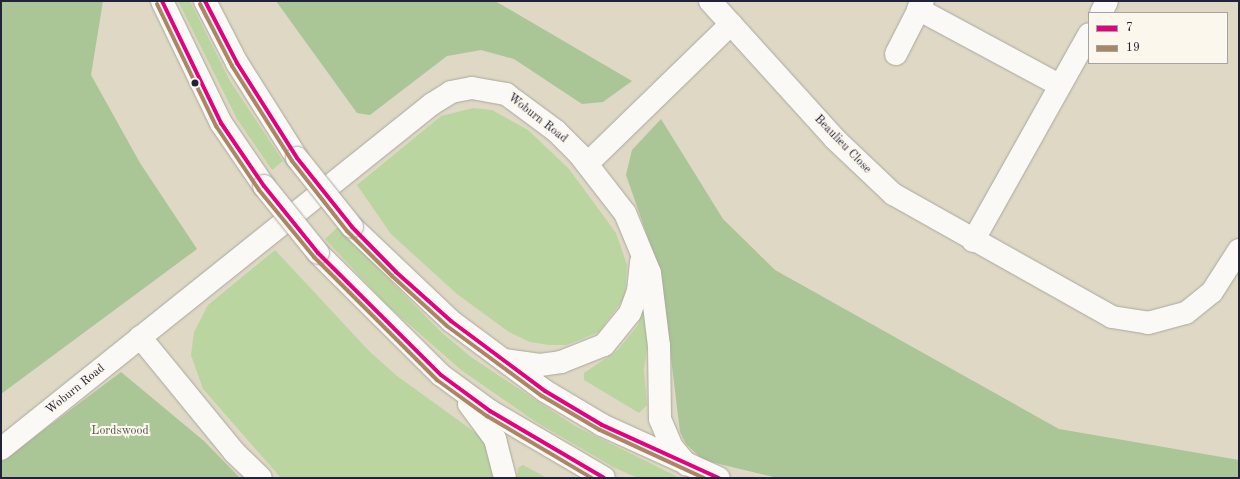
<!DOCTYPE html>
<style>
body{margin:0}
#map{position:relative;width:1240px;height:479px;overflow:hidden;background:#ded8c4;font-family:"Old Standard TT",serif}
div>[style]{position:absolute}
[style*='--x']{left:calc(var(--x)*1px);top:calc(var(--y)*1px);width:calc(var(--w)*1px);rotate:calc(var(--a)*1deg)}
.green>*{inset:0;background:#bbd5a0}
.forest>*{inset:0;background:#aac596}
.roads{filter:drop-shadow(0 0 1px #aba89e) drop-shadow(0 0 1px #aba89e)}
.minor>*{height:22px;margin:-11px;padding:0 11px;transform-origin:11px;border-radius:11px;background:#faf9f6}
.bridges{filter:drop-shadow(0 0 1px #aba89e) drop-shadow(0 0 1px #aba89e)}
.minor-bridge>*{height:22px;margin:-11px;padding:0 11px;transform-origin:11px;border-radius:11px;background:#faf9f6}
.bus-1>*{height:4px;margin:-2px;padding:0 2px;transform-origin:2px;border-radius:2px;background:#e5007d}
.bus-2>*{height:4px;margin:-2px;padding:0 2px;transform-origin:2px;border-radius:2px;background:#ab8663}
.dots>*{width:11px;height:11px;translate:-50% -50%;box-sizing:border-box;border:2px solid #fbf7ec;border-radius:50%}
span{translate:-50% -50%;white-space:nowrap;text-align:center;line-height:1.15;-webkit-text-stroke:4px #fbf7ec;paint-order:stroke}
.street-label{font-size:12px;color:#22223b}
.park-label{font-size:12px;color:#485751}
.frame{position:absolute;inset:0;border:2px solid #22223b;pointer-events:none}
.legend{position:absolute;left:1088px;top:12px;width:140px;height:52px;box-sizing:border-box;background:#fbf7ec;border:1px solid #a4a2a5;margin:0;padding:5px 7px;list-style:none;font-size:12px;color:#22223b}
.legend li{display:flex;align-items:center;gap:8px;height:20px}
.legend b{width:20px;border:1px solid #a4a2a5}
</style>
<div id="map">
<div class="green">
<i style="clip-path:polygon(178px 1px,190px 1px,230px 81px,283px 161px,272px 170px,237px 119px)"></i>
<i style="clip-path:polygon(473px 108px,492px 110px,528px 130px,569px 169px,616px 233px,627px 265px,625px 297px,599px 332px,567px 345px,549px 345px,530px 342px,509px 332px,457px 294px,391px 234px,357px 185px,441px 116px)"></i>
<i style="clip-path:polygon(338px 227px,441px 332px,471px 357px,575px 426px,680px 478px,638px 478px,615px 468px,536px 422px,461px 370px,386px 304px,325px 239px)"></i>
<i style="clip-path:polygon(275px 250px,370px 352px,397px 376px,476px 433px,484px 442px,496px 478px,281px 478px,203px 389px,191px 355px,194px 332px,208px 305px)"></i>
<i style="clip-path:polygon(643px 307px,652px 314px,644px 369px,647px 405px,639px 413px,584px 380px,584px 373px,618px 350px,638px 325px)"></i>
<i style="clip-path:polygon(523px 465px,547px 478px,517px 478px,518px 468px)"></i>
</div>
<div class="forest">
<i style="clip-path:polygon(1px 1px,103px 1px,91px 75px,140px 163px,197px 249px,1px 394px)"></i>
<i style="clip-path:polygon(276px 1px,495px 1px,632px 81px,603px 102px,582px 104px,514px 59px,481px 50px,447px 56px,370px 115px,357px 113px)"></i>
<i style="clip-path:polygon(661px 119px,723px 219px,775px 270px,1059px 429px,1239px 460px,1239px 478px,778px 478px,703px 460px,686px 444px,680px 432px,661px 275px,626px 175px,632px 150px)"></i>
<i style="clip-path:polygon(121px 372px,204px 441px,240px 478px,1px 478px,1px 462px)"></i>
</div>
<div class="roads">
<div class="minor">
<i style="--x:162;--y:1;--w:136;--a:64.2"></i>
<i style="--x:221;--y:123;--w:76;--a:55.7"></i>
<i style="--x:205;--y:1;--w:70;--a:62.7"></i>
<i style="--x:237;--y:63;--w:112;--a:57.7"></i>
<i style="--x:710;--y:1;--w:186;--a:47.8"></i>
<i style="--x:835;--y:139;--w:80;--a:43.5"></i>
<i style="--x:893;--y:194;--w:251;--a:29.3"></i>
<i style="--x:1112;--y:317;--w:36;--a:9"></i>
<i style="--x:1148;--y:323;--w:39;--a:-15"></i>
<i style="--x:1186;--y:313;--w:33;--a:-39"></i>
<i style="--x:1212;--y:292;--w:50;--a:-57.3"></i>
<i style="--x:918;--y:9;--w:160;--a:28.3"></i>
<i style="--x:1101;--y:13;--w:13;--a:-63"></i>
<i style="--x:896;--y:54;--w:59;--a:-63"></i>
<i style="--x:587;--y:164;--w:201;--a:-44.2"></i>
<i style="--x:352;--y:227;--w:137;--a:43.5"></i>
<i style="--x:451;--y:321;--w:117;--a:36.7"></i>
<i style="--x:545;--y:391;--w:66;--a:30.8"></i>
<i style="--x:602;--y:425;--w:128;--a:24.4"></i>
<i style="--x:973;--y:241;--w:237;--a:-60.7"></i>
<i style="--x:318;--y:253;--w:173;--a:44.8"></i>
<i style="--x:441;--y:375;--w:61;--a:36.3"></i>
<i style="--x:490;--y:411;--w:132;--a:30.4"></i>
<i style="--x:140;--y:337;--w:149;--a:50.7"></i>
<i style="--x:234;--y:452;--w:37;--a:44"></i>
<i style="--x:504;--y:360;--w:36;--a:8"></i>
<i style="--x:540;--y:365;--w:21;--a:-8"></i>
<i style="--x:561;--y:362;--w:46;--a:-21.6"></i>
<i style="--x:604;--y:345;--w:41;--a:-50.9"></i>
<i style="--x:630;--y:313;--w:23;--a:-70"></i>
<i style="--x:638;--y:291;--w:29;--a:-84"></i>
<i style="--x:469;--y:404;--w:44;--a:53.4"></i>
<i style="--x:495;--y:439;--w:40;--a:75.6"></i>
<i style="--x:1;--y:449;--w:552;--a:-38.68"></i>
<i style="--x:432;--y:104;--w:22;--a:-32"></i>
<i style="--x:451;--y:92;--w:21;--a:-11"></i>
<i style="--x:472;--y:88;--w:35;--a:10"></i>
<i style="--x:506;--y:94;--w:62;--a:36.5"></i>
<i style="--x:556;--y:131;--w:33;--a:45"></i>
<i style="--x:579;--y:154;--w:75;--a:52.1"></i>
<i style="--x:625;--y:213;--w:65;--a:67.4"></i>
<i style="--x:650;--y:273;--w:74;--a:83"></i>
<i style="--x:659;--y:346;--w:73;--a:89.2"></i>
<i style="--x:660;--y:419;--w:30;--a:67"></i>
<i style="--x:672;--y:447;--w:23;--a:50"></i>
</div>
</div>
<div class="bridges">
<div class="minor-bridge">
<i style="--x:297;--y:158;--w:88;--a:51.4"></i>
<i style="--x:264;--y:186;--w:86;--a:51.1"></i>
</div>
</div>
<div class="bus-1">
<i style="--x:162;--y:1;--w:136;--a:64.2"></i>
<i style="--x:221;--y:123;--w:76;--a:55.7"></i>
<i style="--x:264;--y:186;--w:86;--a:51.1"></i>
<i style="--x:318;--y:253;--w:173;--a:44.8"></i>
<i style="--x:441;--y:375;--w:61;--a:36.3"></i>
<i style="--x:490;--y:411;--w:132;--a:30.4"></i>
<i style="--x:205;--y:1;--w:70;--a:62.7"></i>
<i style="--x:237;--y:63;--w:112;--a:57.7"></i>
<i style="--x:297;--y:158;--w:88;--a:51.4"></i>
<i style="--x:352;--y:227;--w:63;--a:45.6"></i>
<i style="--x:396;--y:272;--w:74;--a:41.7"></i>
<i style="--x:451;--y:321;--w:117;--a:36.7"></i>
<i style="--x:545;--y:391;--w:66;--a:30.8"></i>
<i style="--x:602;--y:425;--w:128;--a:24.4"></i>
</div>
<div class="bus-2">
<i style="--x:157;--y:4;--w:136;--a:64.2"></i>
<i style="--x:216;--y:126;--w:77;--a:56.1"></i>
<i style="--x:259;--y:190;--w:87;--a:50.6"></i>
<i style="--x:314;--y:257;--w:174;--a:45"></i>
<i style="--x:437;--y:380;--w:62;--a:35.8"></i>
<i style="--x:487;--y:416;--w:122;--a:30.6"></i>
<i style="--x:200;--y:4;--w:70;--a:62.7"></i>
<i style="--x:232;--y:66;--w:112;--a:57.7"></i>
<i style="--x:292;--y:161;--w:89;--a:51.8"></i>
<i style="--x:347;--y:231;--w:64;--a:45"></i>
<i style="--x:392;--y:276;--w:74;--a:42.3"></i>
<i style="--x:447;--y:326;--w:118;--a:36.4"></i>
<i style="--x:542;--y:396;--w:67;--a:30.4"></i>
<i style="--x:600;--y:430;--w:115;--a:24.8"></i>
</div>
<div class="dots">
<i style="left:195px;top:83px;background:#22223b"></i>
</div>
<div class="street-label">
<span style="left:537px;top:119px;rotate:38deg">Woburn Road</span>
<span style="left:842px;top:145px;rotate:46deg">Beaulieu Close</span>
<span style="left:76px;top:390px;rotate:-39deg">Woburn Road</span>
</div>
<div class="park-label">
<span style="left:120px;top:432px">Lordswood</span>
</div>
<div class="frame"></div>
<ul class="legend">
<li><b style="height:5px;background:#e5007d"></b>7</li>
<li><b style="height:5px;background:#ab8663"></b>19</li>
</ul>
</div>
